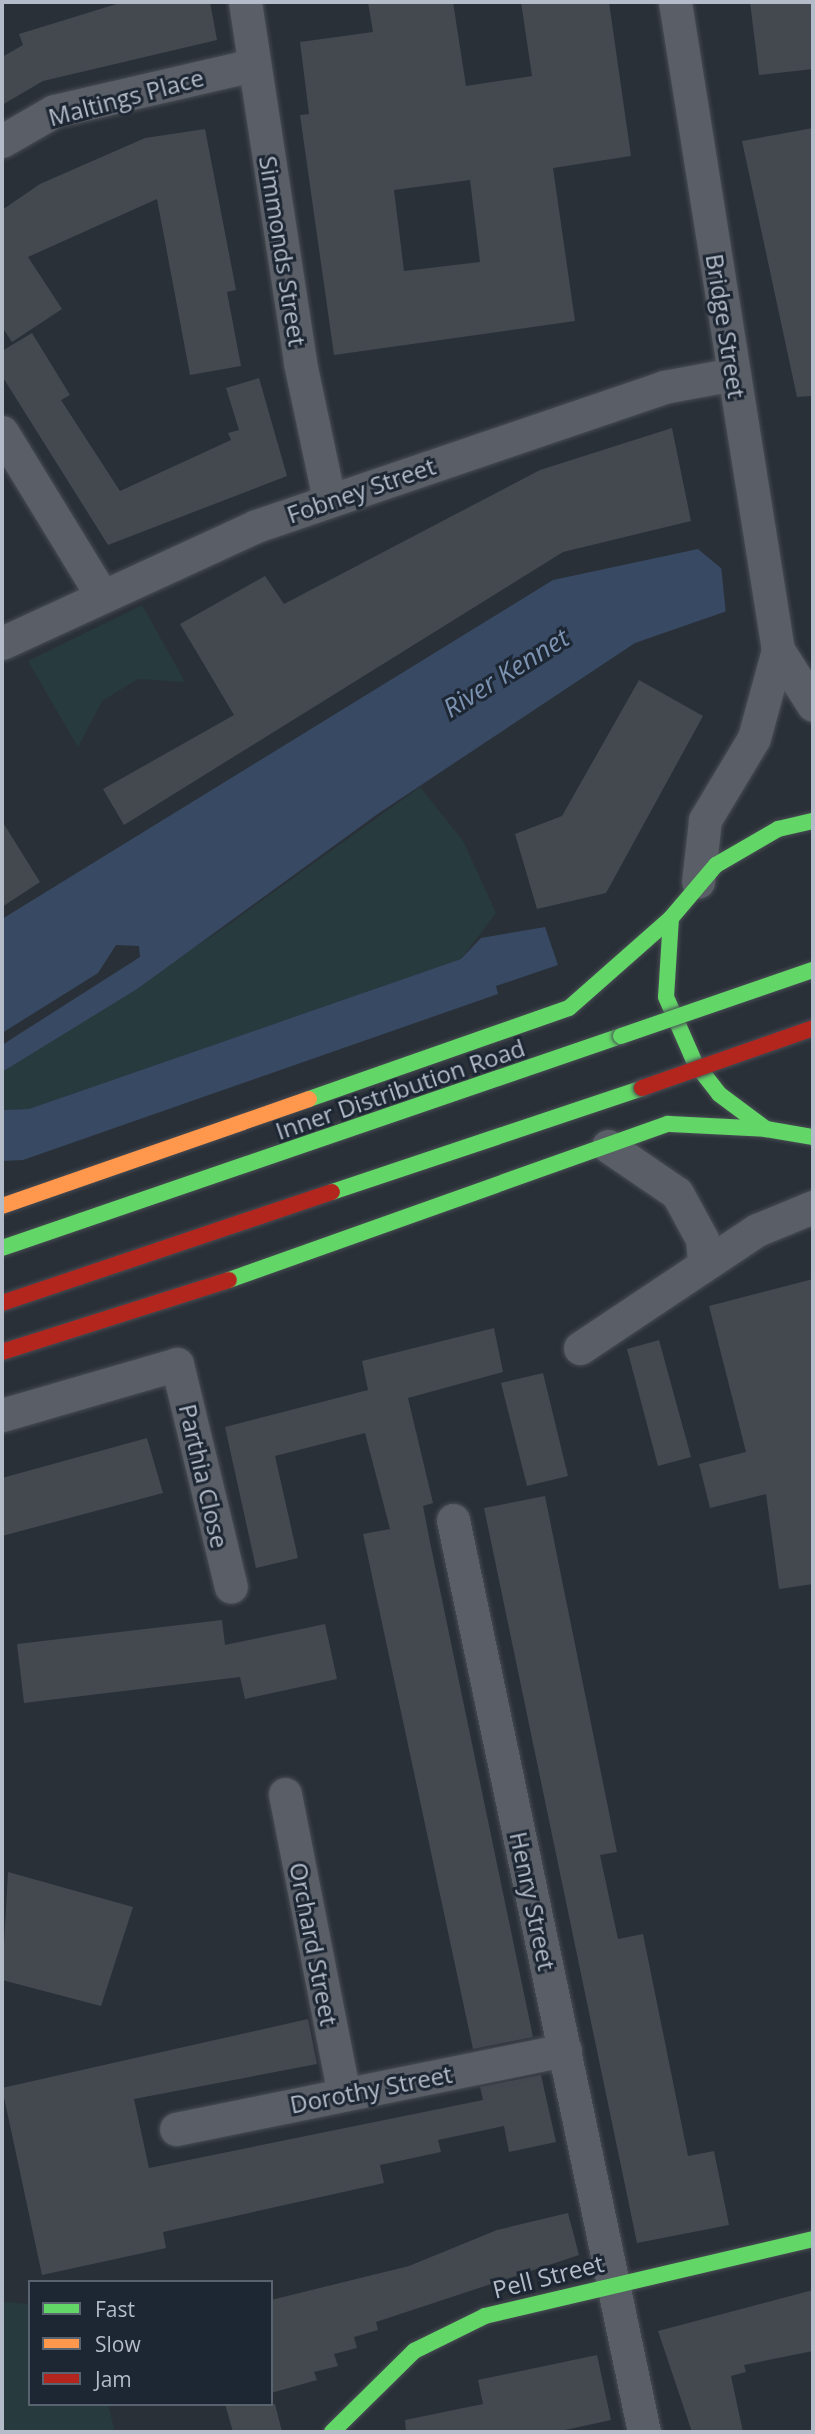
<!DOCTYPE html>
<style>
body{margin:0}
#map{position:relative;width:815px;height:2434px;overflow:hidden;background:#2a3038;font-family:"Open Sans",sans-serif}
div>[style]{position:absolute}
[style*='--x']{left:calc(var(--x)*1px);top:calc(var(--y)*1px);width:calc(var(--w)*1px);rotate:calc(var(--a)*1deg)}
.green>*{inset:0;background:#273a3e}
.water>*{inset:0;background:#384963}
.pier>*{inset:0;background:#2a3038}
.building>*{inset:0;background:#444950}
.roads{filter:drop-shadow(0 0 2px #484c53) drop-shadow(0 0 2px #484c53)}
.street>*{height:33px;margin:-16.5px;padding:0 16.5px;transform-origin:16.5px;border-radius:16.5px;background:#5a5e66}
.fast>*{height:16px;margin:-8px;padding:0 8px;transform-origin:8px;border-radius:8px;background:#63d668}
.slow>*{height:16px;margin:-8px;padding:0 8px;transform-origin:8px;border-radius:8px;background:#ff974d}
.jam>*{height:16px;margin:-8px;padding:0 8px;transform-origin:8px;border-radius:8px;background:#b3261e}
.bridges{filter:drop-shadow(0 0 2px #484c55) drop-shadow(0 0 2px #484c55)}
.fast-bridge>*{height:16px;margin:-8px;padding:0 8px;transform-origin:8px;border-radius:8px;background:#63d668}
.jam-bridge>*{height:16px;margin:-8px;padding:0 8px;transform-origin:8px;border-radius:8px;background:#b3261e}
span{translate:-50% -50%;white-space:nowrap;text-align:center;line-height:1.15;-webkit-text-stroke:6px #1d2633;paint-order:stroke}
.street-label{font-size:24px;color:#b4bcc9}
.water-label{font-size:26px;color:#7c92b1;font-style:italic}
.frame{position:absolute;inset:0;border:4px solid #b4bcc9;pointer-events:none}
.legend{position:absolute;left:28px;top:2280px;width:245px;height:126px;box-sizing:border-box;background:#1d2633;border:2px solid #59626f;margin:0;padding:9px 12px;list-style:none;font-size:21px;color:#b4bcc9}
.legend li{display:flex;align-items:center;gap:14px;height:35px}
.legend b{width:35px;border:2px solid #59626f}
</style>
<div id="map">
<div class="green">
<i style="clip-path:polygon(142px 605px,185px 682px,138px 679px,102px 701px,78px 747px,28px 661px)"></i>
<i style="clip-path:polygon(420px 787px,463px 841px,496px 913px,461px 959px,29px 1109px,2px 1110px,2px 1072px,221px 930px)"></i>
<i style="clip-path:polygon(2px 2302px,30px 2304px,30px 2404px,108px 2404px,115px 2432px,2px 2432px)"></i>
</div>
<div class="water">
<i style="clip-path:polygon(698px 549px,722px 569px,727px 611px,635px 643px,379px 813px,137px 989px,2px 1072px,2px 1045px,140px 957px,139px 946px,116px 945px,98px 973px,2px 1033px,2px 919px,553px 580px)"></i>
<i style="clip-path:polygon(545px 927px,558px 965px,496px 986px,498px 994px,23px 1160px,2px 1161px,2px 1110px,29px 1109px,461px 959px,481px 938px)"></i>
</div>
<div class="pier">
<i style="clip-path:polygon(813px 556px,813px 604px,726px 615px,721px 565px)"></i>
</div>
<div class="building">
<i style="clip-path:polygon(123px 2px,210px 2px,217px 40px,43px 81px,2px 105px,2px 57px,23px 45px,19px 34px)"></i>
<i style="clip-path:polygon(evenodd,368px 2px,453px 2px,466px 86px,532px 76px,521px 2px,609px 2px,631px 156px,553px 168px,575px 321px,334px 355px,300px 115px,309px 114px,300px 42px,373px 32px,368px 2px,470px 180px,480px 262px,404px 271px,394px 190px,470px 180px)"></i>
<i style="clip-path:polygon(750px 2px,813px 2px,813px 69px,759px 75px)"></i>
<i style="clip-path:polygon(813px 128px,813px 396px,797px 397px,742px 141px)"></i>
<i style="clip-path:polygon(205px 129px,236px 290px,227px 292px,241px 366px,190px 375px,157px 199px,28px 257px,62px 309px,12px 342px,2px 327px,2px 210px,40px 184px,145px 138px)"></i>
<i style="clip-path:polygon(32px 333px,70px 395px,61px 400px,120px 491px,231px 440px,228px 433px,239px 430px,226px 388px,259px 378px,287px 476px,108px 545px,2px 376px,2px 351px)"></i>
<i style="clip-path:polygon(672px 428px,691px 521px,563px 552px,124px 825px,103px 789px,234px 715px,180px 624px,265px 576px,284px 604px,540px 470px)"></i>
<i style="clip-path:polygon(639px 680px,703px 716px,606px 893px,537px 909px,515px 834px,562px 816px)"></i>
<i style="clip-path:polygon(2px 821px,40px 882px,2px 907px)"></i>
<i style="clip-path:polygon(813px 1279px,813px 1584px,779px 1589px,766px 1494px,710px 1508px,699px 1464px,746px 1452px,709px 1306px)"></i>
<i style="clip-path:polygon(494px 1328px,503px 1372px,408px 1398px,433px 1503px,423px 1506px,430px 1542px,533px 2037px,473px 2049px,363px 1534px,390px 1529px,365px 1433px,275px 1456px,298px 1558px,256px 1568px,225px 1427px,368px 1390px,362px 1361px)"></i>
<i style="clip-path:polygon(659px 1340px,691px 1457px,658px 1466px,627px 1349px)"></i>
<i style="clip-path:polygon(543px 1373px,568px 1476px,527px 1486px,501px 1383px)"></i>
<i style="clip-path:polygon(147px 1438px,163px 1493px,2px 1536px,2px 1478px)"></i>
<i style="clip-path:polygon(545px 1496px,617px 1852px,600px 1855px,618px 1939px,643px 1934px,688px 2156px,714px 2151px,729px 2225px,637px 2243px,484px 1508px)"></i>
<i style="clip-path:polygon(222px 1620px,225px 1645px,325px 1624px,337px 1679px,245px 1699px,240px 1677px,24px 1703px,17px 1644px)"></i>
<i style="clip-path:polygon(8px 1872px,133px 1907px,101px 2006px,2px 1980px)"></i>
<i style="clip-path:polygon(308px 2019px,317px 2064px,134px 2099px,149px 2168px,483px 2100px,480px 2087px,541px 2075px,556px 2142px,509px 2152px,504px 2126px,438px 2140px,441px 2152px,380px 2165px,384px 2183px,163px 2232px,166px 2248px,42px 2275px,2px 2088px)"></i>
<i style="clip-path:polygon(568px 2213px,579px 2255px,376px 2322px,378px 2330px,354px 2337px,357px 2348px,334px 2354px,338px 2366px,314px 2372px,317px 2380px,271px 2393px,271px 2300px,409px 2266px,497px 2230px)"></i>
<i style="clip-path:polygon(813px 2290px,813px 2351px,744px 2365px,746px 2372px,731px 2376px,743px 2432px,692px 2432px,658px 2331px)"></i>
<i style="clip-path:polygon(597px 2355px,611px 2420px,556px 2432px,406px 2432px,405px 2420px,483px 2404px,478px 2380px)"></i>
<i style="clip-path:polygon(225px 2404px,275px 2404px,282px 2432px,233px 2432px)"></i>
</div>
<div class="roads">
<div class="street">
<i style="--x:245;--y:2;--w:365;--a:81.3"></i>
<i style="--x:300;--y:363;--w:139;--a:78"></i>
<i style="--x:675;--y:2;--w:656;--a:80.97"></i>
<i style="--x:778;--y:650;--w:91;--a:105.3"></i>
<i style="--x:754;--y:738;--w:96;--a:120.9"></i>
<i style="--x:705;--y:820;--w:62;--a:96.4"></i>
<i style="--x:2;--y:141;--w:60;--a:-30"></i>
<i style="--x:54;--y:111;--w:205;--a:-13"></i>
<i style="--x:2;--y:432;--w:190;--a:58.6"></i>
<i style="--x:2;--y:643;--w:280;--a:-24.7"></i>
<i style="--x:256;--y:526;--w:431;--a:-18.8"></i>
<i style="--x:664;--y:387;--w:71;--a:-10.5"></i>
<i style="--x:778;--y:650;--w:65;--a:57.5"></i>
<i style="--x:608;--y:1146;--w:83;--a:34.3"></i>
<i style="--x:677;--y:1193;--w:52;--a:61.5"></i>
<i style="--x:702;--y:1239;--w:24;--a:85"></i>
<i style="--x:580;--y:1348;--w:213;--a:-33.7"></i>
<i style="--x:757;--y:1230;--w:61;--a:-22.3"></i>
<i style="--x:2;--y:1415;--w:182;--a:-16.2"></i>
<i style="--x:177;--y:1364;--w:229;--a:76.4"></i>
<i style="--x:453;--y:1520;--w:932;--a:78.17"></i>
<i style="--x:285;--y:1794;--w:306;--a:78.9"></i>
<i style="--x:176;--y:2129;--w:397;--a:-11.5"></i>
</div>
<div class="fast">
<i style="--x:671;--y:918;--w:79;--a:93.6"></i>
<i style="--x:666;--y:997;--w:72;--a:66.3"></i>
<i style="--x:695;--y:1063;--w:39;--a:52"></i>
<i style="--x:719;--y:1094;--w:59;--a:36.7"></i>
<i style="--x:766;--y:1129;--w:48;--a:9.7"></i>
<i style="--x:309;--y:1099;--w:275;--a:-19.3"></i>
<i style="--x:569;--y:1008;--w:136;--a:-41.4"></i>
<i style="--x:671;--y:918;--w:70;--a:-49.7"></i>
<i style="--x:716;--y:865;--w:72;--a:-30.1"></i>
<i style="--x:778;--y:829;--w:36;--a:-13"></i>
<i style="--x:332;--y:1192;--w:327;--a:-18.5"></i>
<i style="--x:2;--y:1248;--w:654;--a:-18.91"></i>
<i style="--x:229;--y:1280;--w:466;--a:-19.6"></i>
<i style="--x:668;--y:1124;--w:98;--a:2.9"></i>
<i style="--x:332;--y:2432;--w:115;--a:-44.6"></i>
<i style="--x:414;--y:2351;--w:79;--a:-26.2"></i>
<i style="--x:485;--y:2316;--w:337;--a:-13.2"></i>
</div>
<div class="slow">
<i style="--x:2;--y:1206;--w:325;--a:-19.2"></i>
</div>
<div class="jam">
<i style="--x:2;--y:1303;--w:348;--a:-18.6"></i>
<i style="--x:2;--y:1352;--w:238;--a:-17.6"></i>
</div>
</div>
<div class="bridges">
<div class="fast-bridge">
<i style="--x:621;--y:1036;--w:203;--a:-19"></i>
</div>
<div class="jam-bridge">
<i style="--x:642;--y:1088;--w:181;--a:-19.3"></i>
</div>
</div>
<div class="street-label">
<span style="left:126px;top:97px;rotate:-15deg">Maltings Place</span>
<span style="left:283px;top:251px;rotate:81deg">Simmonds Street</span>
<span style="left:726px;top:326px;rotate:81deg">Bridge Street</span>
<span style="left:361px;top:490px;rotate:-19deg">Fobney Street</span>
<span style="left:400px;top:1089px;rotate:-19deg">Inner Distribution Road</span>
<span style="left:204px;top:1476px;rotate:77deg">Parthia Close</span>
<span style="left:533px;top:1901px;rotate:78deg">Henry Street</span>
<span style="left:314px;top:1944px;rotate:79deg">Orchard Street</span>
<span style="left:371px;top:2089px;rotate:-11deg">Dorothy Street</span>
<span style="left:548px;top:2276px;rotate:-14deg">Pell Street</span>
</div>
<div class="water-label">
<span style="left:506px;top:673px;rotate:-32deg">River Kennet</span>
</div>
<div class="frame"></div>
<ul class="legend">
<li><b style="height:9px;background:#63d668"></b>Fast</li>
<li><b style="height:9px;background:#ff974d"></b>Slow</li>
<li><b style="height:9px;background:#b3261e"></b>Jam</li>
</ul>
</div>
